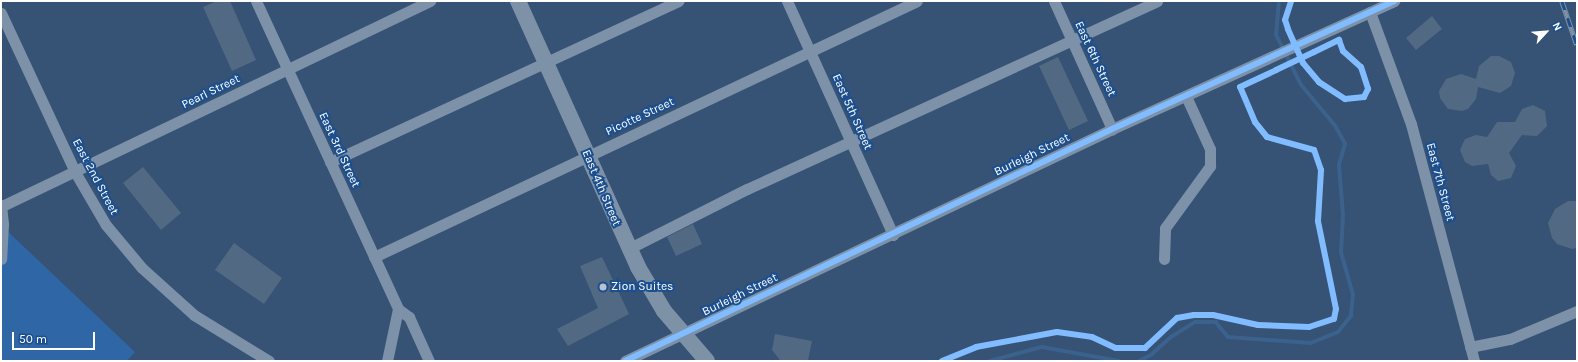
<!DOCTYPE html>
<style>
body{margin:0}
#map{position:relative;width:1578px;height:362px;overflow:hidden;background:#365274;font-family:Karla,sans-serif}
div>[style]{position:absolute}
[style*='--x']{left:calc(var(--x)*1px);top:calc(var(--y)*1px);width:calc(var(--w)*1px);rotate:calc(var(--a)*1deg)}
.green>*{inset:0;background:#2f66a5}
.stream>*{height:3.5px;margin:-1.75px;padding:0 1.75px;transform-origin:1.75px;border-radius:1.75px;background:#3b618d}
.building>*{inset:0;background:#526984}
.minor>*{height:11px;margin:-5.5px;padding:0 5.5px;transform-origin:5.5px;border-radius:5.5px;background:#7d92a8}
.highway>*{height:16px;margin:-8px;padding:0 8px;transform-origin:8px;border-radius:8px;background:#7e92a7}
.rail>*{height:4.5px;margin-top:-2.25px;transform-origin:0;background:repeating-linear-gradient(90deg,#1b4f8f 0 9px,#7e92a7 0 18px);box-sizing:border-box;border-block:1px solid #7e92a7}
.cycleway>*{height:6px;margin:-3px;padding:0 3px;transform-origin:3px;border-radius:3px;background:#80bcff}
.dots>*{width:11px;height:11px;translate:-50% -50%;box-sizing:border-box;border:2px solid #1b4f8f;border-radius:50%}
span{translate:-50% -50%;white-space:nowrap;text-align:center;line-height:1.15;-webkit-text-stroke:4px #1b4f8f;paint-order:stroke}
.street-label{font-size:12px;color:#fff}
.poi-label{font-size:12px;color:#fff}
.left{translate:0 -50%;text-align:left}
.frame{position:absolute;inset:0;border:2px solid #fff;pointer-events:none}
.north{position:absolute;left:1526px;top:12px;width:40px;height:40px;-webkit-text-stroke:3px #1b4f8f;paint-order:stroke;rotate:64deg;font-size:11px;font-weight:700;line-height:16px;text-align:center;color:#fff}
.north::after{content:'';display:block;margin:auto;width:14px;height:18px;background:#fff;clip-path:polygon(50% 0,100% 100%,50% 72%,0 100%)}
.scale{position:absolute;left:12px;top:332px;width:83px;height:18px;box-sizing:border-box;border:2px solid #fff;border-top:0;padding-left:5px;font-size:12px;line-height:14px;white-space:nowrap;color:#fff;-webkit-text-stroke:3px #1b4f8f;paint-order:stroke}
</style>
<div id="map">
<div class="green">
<i style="clip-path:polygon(1px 225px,135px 352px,127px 361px,1px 361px)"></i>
</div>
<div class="stream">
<i style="--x:990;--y:361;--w:54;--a:-15.1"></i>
<i style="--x:1042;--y:347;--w:78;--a:10.3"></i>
<i style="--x:1139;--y:361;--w:13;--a:-27"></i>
<i style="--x:1151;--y:355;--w:27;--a:-42"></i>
<i style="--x:1171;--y:337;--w:28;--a:-32"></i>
<i style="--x:1195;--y:322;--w:21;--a:0"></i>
<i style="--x:1216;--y:322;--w:19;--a:51"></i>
<i style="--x:1228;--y:337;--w:83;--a:4.1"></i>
<i style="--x:1311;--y:343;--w:29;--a:-22"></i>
<i style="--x:1338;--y:332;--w:21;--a:-51"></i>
<i style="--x:1351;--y:316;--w:21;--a:-85"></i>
<i style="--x:1353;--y:295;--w:44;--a:-105.9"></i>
<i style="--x:1341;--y:253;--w:38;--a:-87"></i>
<i style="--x:1343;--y:215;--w:50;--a:-94.6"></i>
<i style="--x:1339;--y:165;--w:22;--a:-74"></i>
<i style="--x:1345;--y:144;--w:21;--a:-119"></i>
<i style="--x:1335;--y:126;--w:53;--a:-129.7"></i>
<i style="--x:1301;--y:85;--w:56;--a:-116.6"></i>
<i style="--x:1276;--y:35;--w:34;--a:-85"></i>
</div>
<div class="building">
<i style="clip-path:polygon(217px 1px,230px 1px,256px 60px,232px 71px,203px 7px)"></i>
<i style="clip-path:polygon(1432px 16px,1442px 29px,1416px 50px,1406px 38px)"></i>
<i style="clip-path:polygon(1491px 56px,1499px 56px,1511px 62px,1515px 73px,1511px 86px,1500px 93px,1478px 87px,1476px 99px,1468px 109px,1462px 111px,1448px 109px,1440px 98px,1439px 91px,1446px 79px,1461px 74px,1476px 79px,1479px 66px)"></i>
<i style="clip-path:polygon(1058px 57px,1088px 121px,1069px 130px,1039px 66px)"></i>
<i style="clip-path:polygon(1533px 105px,1545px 111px,1547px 126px,1537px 136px,1522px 135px,1509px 153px,1516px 166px,1511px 178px,1498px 181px,1491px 175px,1488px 164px,1472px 166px,1465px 162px,1460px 150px,1465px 139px,1476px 135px,1487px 137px,1497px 122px,1515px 122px,1522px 109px)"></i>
<i style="clip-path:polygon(143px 167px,181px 213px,161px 230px,123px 183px)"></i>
<i style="clip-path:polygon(1568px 201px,1577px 201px,1577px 248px,1572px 249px,1557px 244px,1552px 238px,1548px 223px,1555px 209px)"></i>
<i style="clip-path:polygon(693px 224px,702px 244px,676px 256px,667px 237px)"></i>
<i style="clip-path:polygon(234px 243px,282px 278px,264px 304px,215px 270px)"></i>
<i style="clip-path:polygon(602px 257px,629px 314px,568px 346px,557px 329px,598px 308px,580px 266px)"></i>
<i style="clip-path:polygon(775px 334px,812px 341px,808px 361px,780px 360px,772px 350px)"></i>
</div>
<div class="minor">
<i style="--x:256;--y:1;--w:339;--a:65.2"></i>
<i style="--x:398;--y:309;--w:14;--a:36"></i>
<i style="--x:409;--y:317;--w:48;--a:65.6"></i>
<i style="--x:787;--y:1;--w:257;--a:65.6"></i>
<i style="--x:1054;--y:1;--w:141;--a:65.6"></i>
<i style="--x:1370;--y:12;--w:119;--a:69.9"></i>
<i style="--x:1411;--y:124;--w:245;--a:75.1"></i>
<i style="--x:1;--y:13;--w:175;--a:65"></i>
<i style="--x:75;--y:172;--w:61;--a:59.7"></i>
<i style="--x:106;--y:225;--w:56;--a:50.1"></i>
<i style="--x:142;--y:268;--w:70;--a:42.1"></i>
<i style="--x:194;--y:315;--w:88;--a:31.5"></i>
<i style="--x:330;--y:162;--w:384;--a:-24.8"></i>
<i style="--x:1;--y:205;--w:19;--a:84"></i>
<i style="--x:3;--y:224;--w:35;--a:93"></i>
<i style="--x:2;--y:206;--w:475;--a:-25.6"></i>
<i style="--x:628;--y:249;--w:133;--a:-26.8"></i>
<i style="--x:747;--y:189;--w:451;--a:-24.6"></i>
<i style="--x:374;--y:257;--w:600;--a:-25.24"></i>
<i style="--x:1164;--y:259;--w:31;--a:-88"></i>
<i style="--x:1165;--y:228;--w:77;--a:-54"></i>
<i style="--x:1210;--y:166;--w:17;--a:-90"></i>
<i style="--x:1210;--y:149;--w:58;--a:-114.4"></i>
<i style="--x:1470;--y:347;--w:41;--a:-11.3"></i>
<i style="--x:1510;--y:339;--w:73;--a:-22.7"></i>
<i style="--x:387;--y:361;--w:53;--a:-78.1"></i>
<i style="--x:625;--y:361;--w:539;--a:-25.47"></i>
<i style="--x:1112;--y:129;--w:310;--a:-24.4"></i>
</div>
<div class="highway">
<i style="--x:518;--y:1;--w:292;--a:65.7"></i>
<i style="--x:638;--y:267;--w:51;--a:59.4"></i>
<i style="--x:664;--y:311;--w:66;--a:49.3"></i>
</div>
<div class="rail">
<i style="--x:1562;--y:1;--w:46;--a:71.2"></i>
</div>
<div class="cycleway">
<i style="--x:625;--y:361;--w:539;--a:-25.47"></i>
<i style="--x:1112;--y:129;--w:310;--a:-24.4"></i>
<i style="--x:942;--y:361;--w:37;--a:-22"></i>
<i style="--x:976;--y:347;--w:82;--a:-10.5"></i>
<i style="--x:1057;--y:332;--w:35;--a:8"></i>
<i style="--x:1092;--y:337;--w:26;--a:25"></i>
<i style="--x:1116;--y:348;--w:29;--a:0"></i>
<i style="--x:1145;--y:348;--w:44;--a:-43.2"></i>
<i style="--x:1177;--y:318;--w:17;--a:-10"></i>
<i style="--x:1194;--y:315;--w:19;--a:0"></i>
<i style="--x:1213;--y:315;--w:46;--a:12.5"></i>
<i style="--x:1258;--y:325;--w:51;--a:2.2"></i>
<i style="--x:1309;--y:327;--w:26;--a:-18"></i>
<i style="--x:1334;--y:319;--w:10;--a:-79"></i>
<i style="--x:1336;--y:309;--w:90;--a:-101.6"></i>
<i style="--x:1318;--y:221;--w:51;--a:-86.6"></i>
<i style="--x:1321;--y:170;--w:21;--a:-109"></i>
<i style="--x:1314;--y:150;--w:49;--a:-164.5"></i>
<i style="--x:1267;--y:137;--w:19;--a:-129"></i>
<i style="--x:1255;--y:122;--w:38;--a:-113"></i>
<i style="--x:1240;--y:87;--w:40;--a:-25"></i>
<i style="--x:1276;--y:70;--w:42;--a:-25.3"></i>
<i style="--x:1314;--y:52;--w:28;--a:-26"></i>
<i style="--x:1339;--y:40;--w:12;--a:70"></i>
<i style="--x:1343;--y:51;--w:24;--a:42"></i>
<i style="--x:1361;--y:67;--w:23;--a:72"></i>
<i style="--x:1368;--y:89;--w:9;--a:117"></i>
<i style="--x:1364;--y:97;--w:19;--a:174"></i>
<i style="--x:1345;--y:99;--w:31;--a:-147"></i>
<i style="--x:1319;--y:82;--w:25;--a:-130"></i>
<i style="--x:1303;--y:63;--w:37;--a:-114"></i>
<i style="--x:1288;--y:29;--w:9;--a:-108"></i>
<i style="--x:1285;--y:20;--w:20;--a:-72"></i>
</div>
<div class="dots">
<i style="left:603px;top:287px;background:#b9c2ce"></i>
</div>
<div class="street-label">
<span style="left:1095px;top:59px;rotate:65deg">East 6th Street</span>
<span style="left:211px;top:92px;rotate:-26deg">Pearl Street</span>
<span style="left:852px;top:112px;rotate:66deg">East 5th Street</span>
<span style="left:640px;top:117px;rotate:-25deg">Picotte Street</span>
<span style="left:339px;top:150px;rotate:65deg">East 3rd Street</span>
<span style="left:1032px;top:155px;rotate:-26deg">Burleigh Street</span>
<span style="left:95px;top:177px;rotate:62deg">East 2nd Street</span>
<span style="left:1440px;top:182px;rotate:75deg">East 7th Street</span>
<span style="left:601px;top:188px;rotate:67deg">East 4th Street</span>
<span style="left:740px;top:295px;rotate:-26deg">Burleigh Street</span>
</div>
<div class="poi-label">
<span class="left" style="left:611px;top:287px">Zion Suites</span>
</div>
<div class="frame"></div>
<div class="north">N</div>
<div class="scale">50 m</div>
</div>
